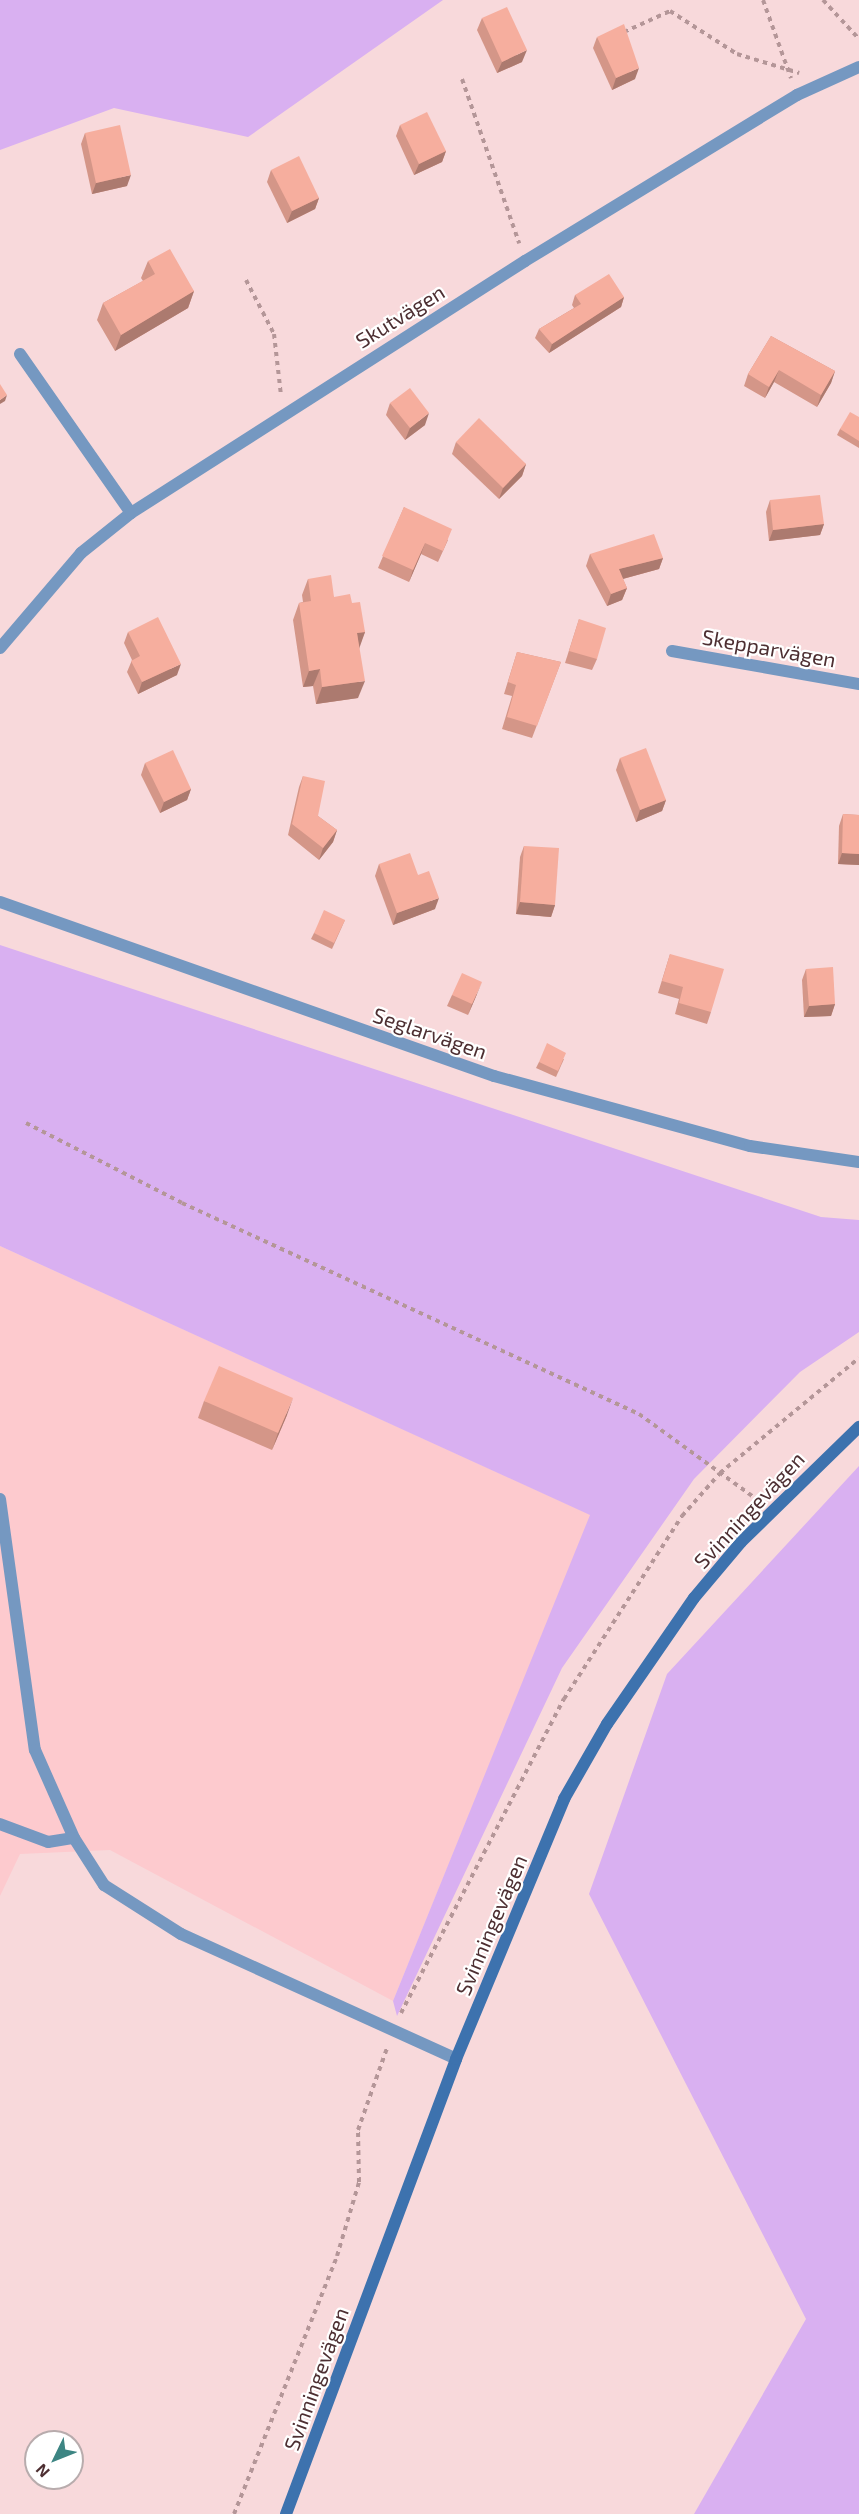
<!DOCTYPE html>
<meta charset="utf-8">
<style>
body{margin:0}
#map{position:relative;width:859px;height:2514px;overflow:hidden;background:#f8d9db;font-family:"Exo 2",sans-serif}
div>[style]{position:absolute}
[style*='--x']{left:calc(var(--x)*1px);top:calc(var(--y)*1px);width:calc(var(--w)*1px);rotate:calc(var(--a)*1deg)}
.built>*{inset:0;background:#fdcace}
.green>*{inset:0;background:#d9b0f1}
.path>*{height:4px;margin-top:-2px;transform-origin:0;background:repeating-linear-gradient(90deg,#b49698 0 4.5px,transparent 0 9px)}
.lane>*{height:12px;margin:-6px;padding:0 6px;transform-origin:6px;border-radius:6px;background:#7598c1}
.street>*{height:12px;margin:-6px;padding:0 6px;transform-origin:6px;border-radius:6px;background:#7598c1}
.secondary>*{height:12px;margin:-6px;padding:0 6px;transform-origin:6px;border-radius:6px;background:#3d72ae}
.wall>*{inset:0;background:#d49688}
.shaded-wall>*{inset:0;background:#ac7a6f}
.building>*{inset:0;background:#f6ae9e}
span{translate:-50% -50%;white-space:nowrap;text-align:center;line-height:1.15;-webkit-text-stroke:4.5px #fff;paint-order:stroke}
.street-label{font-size:21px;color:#4d2f32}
.north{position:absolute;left:24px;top:2430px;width:60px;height:60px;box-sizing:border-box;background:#fff;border:2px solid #b8acad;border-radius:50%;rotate:227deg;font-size:16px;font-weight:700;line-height:24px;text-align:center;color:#4d2f32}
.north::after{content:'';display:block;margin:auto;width:21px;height:27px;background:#3d8583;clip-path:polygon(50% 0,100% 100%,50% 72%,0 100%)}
</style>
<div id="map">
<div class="built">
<i style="clip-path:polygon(0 1246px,591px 1515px,393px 2001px,110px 1850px,20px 1854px,0 1896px)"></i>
</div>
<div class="green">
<i style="clip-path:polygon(0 0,443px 0,248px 137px,114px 108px,0 150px)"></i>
<i style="clip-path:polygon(0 945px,821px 1217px,859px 1220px,859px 1332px,800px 1372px,694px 1479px,562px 1668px,397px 2016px,393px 2001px,590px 1515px,0 1246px)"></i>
<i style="clip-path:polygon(859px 1466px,859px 2514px,694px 2514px,806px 2319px,589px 1894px,667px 1674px)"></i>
</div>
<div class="path">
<i style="--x:763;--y:0;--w:83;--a:70.3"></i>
<i style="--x:823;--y:0;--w:53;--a:47.3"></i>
<i style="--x:624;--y:32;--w:51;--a:-24.5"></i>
<i style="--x:670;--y:11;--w:80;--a:32.7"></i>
<i style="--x:737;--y:54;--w:65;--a:17"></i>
<i style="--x:462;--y:79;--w:174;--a:70.8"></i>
<i style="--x:246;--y:280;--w:61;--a:62.6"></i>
<i style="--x:274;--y:334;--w:61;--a:83.5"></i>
<i style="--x:26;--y:1123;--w:175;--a:27.1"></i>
<i style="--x:182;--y:1203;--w:503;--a:24.78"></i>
<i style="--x:639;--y:1414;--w:148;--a:35.9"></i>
<i style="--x:401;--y:2013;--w:354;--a:-62.6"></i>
<i style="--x:564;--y:1699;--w:218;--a:-57.2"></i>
<i style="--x:682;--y:1516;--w:57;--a:-48.5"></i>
<i style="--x:720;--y:1473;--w:180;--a:-39.6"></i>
<i style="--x:234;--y:2514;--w:278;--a:-68.2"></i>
<i style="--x:337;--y:2256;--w:77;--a:-73.4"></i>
<i style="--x:359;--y:2182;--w:52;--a:-91.1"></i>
<i style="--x:358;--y:2130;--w:87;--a:-70.5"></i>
</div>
<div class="lane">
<i style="--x:20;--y:354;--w:194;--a:55.1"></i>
<i style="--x:0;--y:1499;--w:253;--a:82.1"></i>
<i style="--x:35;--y:1750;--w:96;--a:66.1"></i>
<i style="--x:74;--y:1838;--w:56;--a:57.4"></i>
<i style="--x:104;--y:1885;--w:91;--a:32.5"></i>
<i style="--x:181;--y:1934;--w:302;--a:24.4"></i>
<i style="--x:0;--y:1824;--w:51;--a:20.6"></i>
<i style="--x:48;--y:1842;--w:26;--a:-9"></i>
</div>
<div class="street">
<i style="--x:0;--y:648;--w:125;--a:-49.5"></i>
<i style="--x:81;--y:553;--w:64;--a:-38.7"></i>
<i style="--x:131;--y:513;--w:468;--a:-32.6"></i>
<i style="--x:525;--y:261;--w:319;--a:-31.4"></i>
<i style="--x:797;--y:95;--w:68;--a:-24.3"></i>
<i style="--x:672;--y:651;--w:190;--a:10"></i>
<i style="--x:0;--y:902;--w:524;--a:19.4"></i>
<i style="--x:494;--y:1076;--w:265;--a:15.3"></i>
<i style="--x:750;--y:1146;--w:110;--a:8.4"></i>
</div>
<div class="secondary">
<i style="--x:286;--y:2514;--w:486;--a:-69.5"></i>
<i style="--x:456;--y:2059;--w:282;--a:-67.4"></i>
<i style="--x:564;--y:1799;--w:86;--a:-60.2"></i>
<i style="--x:607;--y:1724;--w:153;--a:-55.4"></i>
<i style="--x:694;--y:1598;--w:73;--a:-50"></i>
<i style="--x:741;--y:1542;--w:165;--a:-44.3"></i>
</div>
<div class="wall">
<i style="clip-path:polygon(482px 18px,522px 62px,497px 73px,477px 30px)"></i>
<i style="clip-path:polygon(597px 37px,635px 79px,612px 90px,593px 48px)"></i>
<i style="clip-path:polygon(400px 125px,446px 151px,442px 162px,414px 175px,396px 136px)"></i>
<i style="clip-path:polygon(85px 133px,127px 186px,92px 194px,81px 144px)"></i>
<i style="clip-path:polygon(271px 170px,319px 198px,315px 209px,287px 223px,267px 182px)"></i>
<i style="clip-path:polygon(148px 261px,194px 291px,188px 308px,115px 351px,97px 320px,103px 303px,143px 281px,141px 278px)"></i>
<i style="clip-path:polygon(575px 295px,624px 297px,621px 307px,549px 353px,535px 338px,539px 329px,574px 308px,572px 305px)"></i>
<i style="clip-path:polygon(771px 336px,835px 371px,831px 383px,817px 407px,774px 382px,765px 398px,744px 386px,748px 374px)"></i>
<i style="clip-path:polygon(390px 403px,425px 425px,405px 440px,386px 415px)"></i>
<i style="clip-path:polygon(859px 417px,859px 448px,837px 435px,840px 429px)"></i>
<i style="clip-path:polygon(456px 442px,526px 464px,522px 476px,499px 499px,452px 454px)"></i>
<i style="clip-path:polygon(770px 500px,824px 524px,820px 535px,769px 541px,766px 512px)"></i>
<i style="clip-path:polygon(404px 507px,448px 540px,438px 562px,421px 554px,409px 582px,378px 568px)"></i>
<i style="clip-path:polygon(590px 554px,663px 558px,659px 569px,623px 579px,627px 588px,622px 600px,607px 606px,586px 566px)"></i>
<i style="clip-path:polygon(308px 579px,334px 597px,352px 603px,365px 632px,359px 647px,358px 698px,316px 704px,313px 686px,303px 687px,293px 620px,299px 603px,303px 602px,302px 595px)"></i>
<i style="clip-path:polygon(579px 619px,597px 659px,592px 670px,565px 663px)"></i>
<i style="clip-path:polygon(128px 632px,177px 675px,138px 694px,127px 672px,132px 660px,124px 643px)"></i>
<i style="clip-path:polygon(517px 652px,561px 662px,532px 738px,502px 729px,512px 696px,504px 694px)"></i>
<i style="clip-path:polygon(620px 758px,666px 800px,662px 811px,636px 822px,616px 770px)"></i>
<i style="clip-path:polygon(145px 763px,191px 789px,187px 800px,160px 813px,141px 775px)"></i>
<i style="clip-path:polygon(303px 776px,318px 816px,337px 830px,333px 842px,319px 860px,288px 835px,299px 787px)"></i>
<i style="clip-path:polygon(843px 814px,859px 815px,859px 865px,838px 864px,839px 826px)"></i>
<i style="clip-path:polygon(524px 846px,555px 905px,551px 917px,516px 914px,520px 857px)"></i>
<i style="clip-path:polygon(379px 864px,418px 875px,435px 909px,393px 925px,375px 876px)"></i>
<i style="clip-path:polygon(345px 920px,332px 949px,311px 939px,314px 933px)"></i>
<i style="clip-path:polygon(670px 954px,711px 1012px,707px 1024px,675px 1014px,679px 999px,658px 993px)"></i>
<i style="clip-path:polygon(806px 969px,835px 1004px,831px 1016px,804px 1017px,802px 980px)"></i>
<i style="clip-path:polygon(477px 994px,468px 1015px,447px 1006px,452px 995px)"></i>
<i style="clip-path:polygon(564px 1059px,556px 1077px,536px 1068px,539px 1062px)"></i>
<i style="clip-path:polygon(204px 1401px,287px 1415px,272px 1450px,198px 1418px)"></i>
</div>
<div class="shaded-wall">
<i style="clip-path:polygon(527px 50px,522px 62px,497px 73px,502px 62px)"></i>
<i style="clip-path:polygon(639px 68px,635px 79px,612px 90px,616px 78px)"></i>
<i style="clip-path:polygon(446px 151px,442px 162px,414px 175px,419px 164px)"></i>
<i style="clip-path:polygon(131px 175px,127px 186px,92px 194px,96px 183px)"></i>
<i style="clip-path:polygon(319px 198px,315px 209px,287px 223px,292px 211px)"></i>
<i style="clip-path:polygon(194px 291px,188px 308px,115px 351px,121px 335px)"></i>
<i style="clip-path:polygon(624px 297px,621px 307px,549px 353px,552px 344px)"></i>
<i style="clip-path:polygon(779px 370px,774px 382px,765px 398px,769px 387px)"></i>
<i style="clip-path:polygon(835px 371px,831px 383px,817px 407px,821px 395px)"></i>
<i style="clip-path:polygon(7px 395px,5px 401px,0 404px,0 400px)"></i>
<i style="clip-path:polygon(429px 413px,425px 425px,405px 440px,410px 428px)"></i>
<i style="clip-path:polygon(526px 464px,522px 476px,499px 499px,503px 488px)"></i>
<i style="clip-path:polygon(824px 524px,820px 535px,769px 541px,773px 530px)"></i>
<i style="clip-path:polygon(425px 543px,421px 554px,409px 582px,413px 570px)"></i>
<i style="clip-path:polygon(663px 558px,659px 569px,615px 581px,619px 569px)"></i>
<i style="clip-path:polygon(627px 588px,622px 600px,607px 606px,611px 594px)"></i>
<i style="clip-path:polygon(365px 632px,359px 649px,357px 633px)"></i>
<i style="clip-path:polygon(181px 664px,177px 675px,138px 694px,142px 682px)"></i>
<i style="clip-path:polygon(320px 669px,313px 686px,303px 687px,309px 671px)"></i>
<i style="clip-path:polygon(365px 681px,358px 698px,316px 704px,322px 687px)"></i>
<i style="clip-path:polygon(191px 789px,187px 800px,160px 813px,164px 802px)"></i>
<i style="clip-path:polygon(666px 800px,662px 811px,636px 822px,640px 810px)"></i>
<i style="clip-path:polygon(337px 830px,333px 842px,319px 860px,323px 848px)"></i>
<i style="clip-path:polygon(842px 853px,859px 854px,859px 865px,838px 864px)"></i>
<i style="clip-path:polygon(439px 898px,435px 909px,393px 925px,397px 913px)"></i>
<i style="clip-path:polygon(520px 902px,555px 905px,551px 917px,516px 914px)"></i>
<i style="clip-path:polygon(482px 982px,477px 994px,468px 1015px,472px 1004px)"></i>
<i style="clip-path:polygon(835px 1004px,831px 1016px,804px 1017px,809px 1006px)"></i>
<i style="clip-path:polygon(293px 1398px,287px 1415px,272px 1450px,278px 1433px)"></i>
</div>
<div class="building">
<i style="clip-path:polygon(507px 7px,527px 50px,502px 62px,482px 18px)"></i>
<i style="clip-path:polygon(624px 24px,639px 68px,616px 78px,597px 37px)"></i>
<i style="clip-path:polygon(427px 112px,446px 151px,419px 164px,400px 125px)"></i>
<i style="clip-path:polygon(120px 125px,131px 175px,96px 183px,85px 133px)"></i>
<i style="clip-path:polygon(299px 156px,319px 198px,292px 211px,271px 170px)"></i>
<i style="clip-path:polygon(170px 249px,194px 291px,121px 335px,103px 303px,155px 274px,148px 261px)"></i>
<i style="clip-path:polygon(609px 274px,624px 297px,552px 344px,539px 329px,581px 304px,575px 295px)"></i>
<i style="clip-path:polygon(771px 336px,835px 371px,821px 395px,779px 370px,769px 387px,748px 374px)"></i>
<i style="clip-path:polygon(0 384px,7px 395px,0 400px)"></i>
<i style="clip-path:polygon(410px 388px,429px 413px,410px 428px,390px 403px)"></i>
<i style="clip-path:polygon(850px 412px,859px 417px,859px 441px,840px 429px)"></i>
<i style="clip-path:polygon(479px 418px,526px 464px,503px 488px,456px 442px)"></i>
<i style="clip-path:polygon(820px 495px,824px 524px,773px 530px,770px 500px)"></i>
<i style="clip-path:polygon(404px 507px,452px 529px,443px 551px,425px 543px,413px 570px,382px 556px)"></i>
<i style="clip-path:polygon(654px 534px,663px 558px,619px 569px,627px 588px,611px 594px,590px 554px)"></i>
<i style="clip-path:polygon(331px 575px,334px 597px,350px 594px,352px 603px,360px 602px,365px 632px,357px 633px,365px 681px,322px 687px,320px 669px,309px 671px,299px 603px,311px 601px,308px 579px)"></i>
<i style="clip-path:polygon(158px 617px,181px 664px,142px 682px,131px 661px,140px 656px,128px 632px)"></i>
<i style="clip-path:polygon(579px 619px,606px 628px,597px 659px,569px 651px)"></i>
<i style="clip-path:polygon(517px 652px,561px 662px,537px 726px,507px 717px,516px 685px,508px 682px)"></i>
<i style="clip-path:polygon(646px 748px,666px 800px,640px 810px,620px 758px)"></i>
<i style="clip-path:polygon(173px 750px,191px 789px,164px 802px,145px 763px)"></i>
<i style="clip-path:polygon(303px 776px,325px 781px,318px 816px,337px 830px,323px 848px,292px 824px)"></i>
<i style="clip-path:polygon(843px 814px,859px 815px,859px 854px,842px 853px)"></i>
<i style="clip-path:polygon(524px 846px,559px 848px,555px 905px,520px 902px)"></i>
<i style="clip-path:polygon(410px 853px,418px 875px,429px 871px,439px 898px,397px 913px,379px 864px)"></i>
<i style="clip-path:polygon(324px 910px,345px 920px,334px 943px,314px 933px)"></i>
<i style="clip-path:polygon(670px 954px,724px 969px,711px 1012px,679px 1003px,683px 987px,662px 981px)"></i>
<i style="clip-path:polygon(833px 967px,835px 1004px,809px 1006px,806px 969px)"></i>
<i style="clip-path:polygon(462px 973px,482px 982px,472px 1004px,452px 995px)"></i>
<i style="clip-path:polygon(547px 1043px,566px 1053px,558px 1071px,539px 1062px)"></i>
<i style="clip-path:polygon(219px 1366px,293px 1398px,278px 1433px,204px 1401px)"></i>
</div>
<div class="street-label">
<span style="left:400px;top:316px;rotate:-32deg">Skutvägen</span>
<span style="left:769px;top:648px;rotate:10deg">Skepparvägen</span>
<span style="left:430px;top:1033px;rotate:19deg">Seglarvägen</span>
<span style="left:749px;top:1510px;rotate:-47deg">Svinningevägen</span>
<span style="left:491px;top:1925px;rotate:-67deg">Svinningevägen</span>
<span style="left:316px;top:2379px;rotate:-70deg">Svinningevägen</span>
</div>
<div class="north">N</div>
</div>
